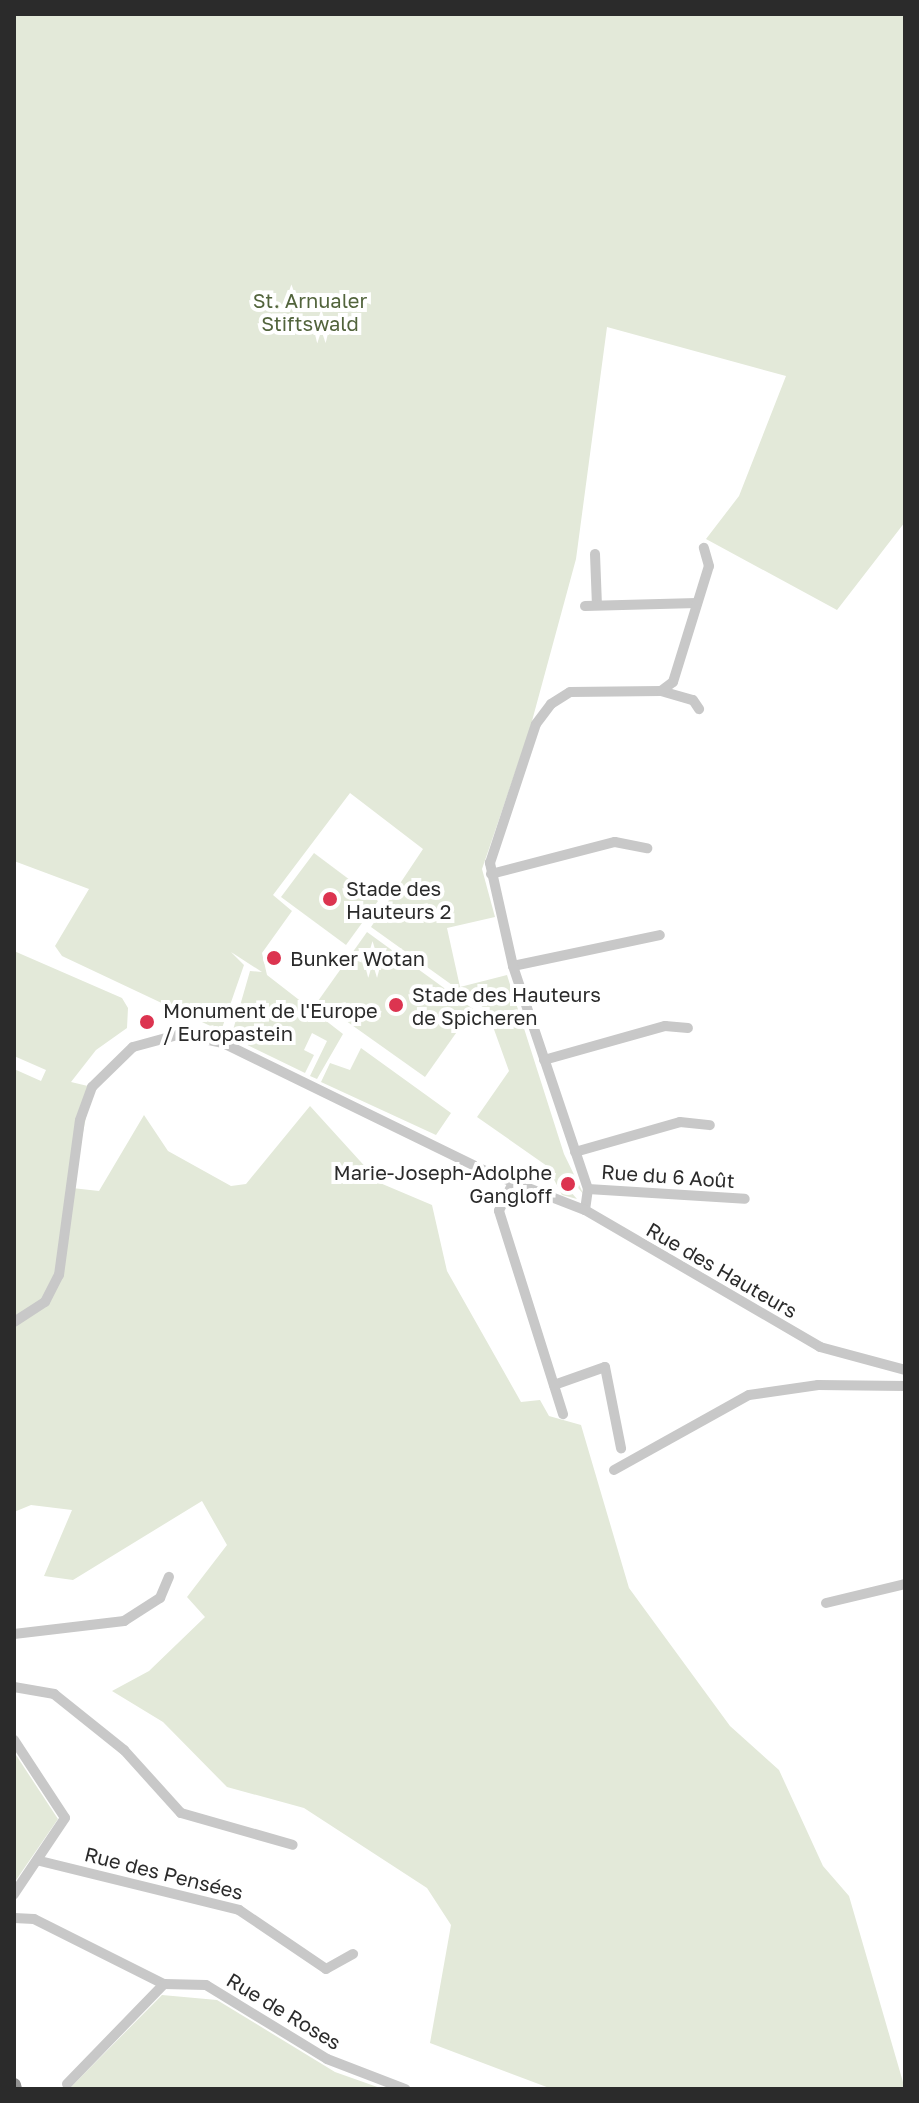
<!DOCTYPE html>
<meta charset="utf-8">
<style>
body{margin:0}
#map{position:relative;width:919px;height:2103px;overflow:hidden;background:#fff;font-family:"Golos Text",sans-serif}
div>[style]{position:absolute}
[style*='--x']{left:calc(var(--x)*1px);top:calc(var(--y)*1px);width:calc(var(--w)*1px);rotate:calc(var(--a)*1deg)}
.green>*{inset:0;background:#e3e9d9}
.minor>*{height:10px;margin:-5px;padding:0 5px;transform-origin:5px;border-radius:5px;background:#c8c8c8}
.highway>*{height:14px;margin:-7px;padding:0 7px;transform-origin:7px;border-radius:7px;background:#929292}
.dots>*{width:22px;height:22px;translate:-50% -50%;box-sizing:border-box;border:4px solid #fff;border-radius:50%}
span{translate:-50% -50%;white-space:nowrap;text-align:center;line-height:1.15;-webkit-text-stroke:8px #fff;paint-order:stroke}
.park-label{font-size:20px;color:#52643c}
.poi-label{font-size:20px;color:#2b2b2b}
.left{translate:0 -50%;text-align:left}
.right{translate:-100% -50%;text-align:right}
.street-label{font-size:20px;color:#2b2b2b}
.frame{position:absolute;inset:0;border:16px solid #2b2b2b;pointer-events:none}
</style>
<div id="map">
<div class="green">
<i style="clip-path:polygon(14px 14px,905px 14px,905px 522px,837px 610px,706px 539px,739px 496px,786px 376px,607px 327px,576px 559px,529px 732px,482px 869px,495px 917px,447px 928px,460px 987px,507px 975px,564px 1154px,584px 1195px,570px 1178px,563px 1183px,577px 1199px,562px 1195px,547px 1166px,477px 1117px,509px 1071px,487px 1010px,371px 927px,423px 849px,350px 793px,273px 895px,292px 911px,262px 953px,267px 975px,343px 1034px,317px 1079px,310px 1076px,327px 1041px,312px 1033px,304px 1050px,314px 1055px,305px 1073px,231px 1037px,250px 971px,262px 972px,231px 952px,244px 965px,221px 1031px,62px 956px,55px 946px,89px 889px,14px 861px)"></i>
<i style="clip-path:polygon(314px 853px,378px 901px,346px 945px,281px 897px)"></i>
<i style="clip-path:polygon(367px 932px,473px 1009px,425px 1077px,318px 1001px)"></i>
<i style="clip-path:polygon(14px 951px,122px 998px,128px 1008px,127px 1028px,96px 1050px,71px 1082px,92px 1087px,72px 1188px,99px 1191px,144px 1115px,168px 1151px,231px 1186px,246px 1184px,310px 1106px,380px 1183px,432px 1205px,447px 1271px,521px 1402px,540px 1400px,549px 1416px,581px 1425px,629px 1588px,730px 1726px,779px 1770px,823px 1866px,849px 1896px,905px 2089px,552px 2089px,430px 2043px,451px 1925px,427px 1888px,304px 1808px,227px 1787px,163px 1722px,112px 1691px,149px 1671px,205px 1617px,187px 1597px,227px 1545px,202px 1501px,73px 1580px,44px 1576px,72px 1510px,31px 1505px,14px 1512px,14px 1069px,41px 1081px,46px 1070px,14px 1056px)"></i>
<i style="clip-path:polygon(361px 1048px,451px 1113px,436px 1135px,321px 1082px,330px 1063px,350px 1070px)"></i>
<i style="clip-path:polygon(14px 1752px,58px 1819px,14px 1883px)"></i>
<i style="clip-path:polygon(162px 1995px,217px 2000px,335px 2072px,383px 2089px,69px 2089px)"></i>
</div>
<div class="minor">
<i style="--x:595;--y:554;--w:51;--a:87.8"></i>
<i style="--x:585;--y:606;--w:112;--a:-1.5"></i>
<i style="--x:661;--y:691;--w:33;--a:16"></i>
<i style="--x:693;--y:700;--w:11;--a:56"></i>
<i style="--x:491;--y:874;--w:128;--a:-14.5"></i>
<i style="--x:615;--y:842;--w:33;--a:11"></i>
<i style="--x:513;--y:966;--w:150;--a:-11.9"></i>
<i style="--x:544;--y:1060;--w:126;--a:-15.7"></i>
<i style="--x:665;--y:1026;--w:23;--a:5"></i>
<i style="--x:575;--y:1152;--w:109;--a:-15.9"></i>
<i style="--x:680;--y:1122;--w:30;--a:6"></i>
<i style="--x:513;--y:1183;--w:31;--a:117"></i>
<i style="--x:499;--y:1211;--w:213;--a:72.5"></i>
<i style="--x:588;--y:1189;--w:157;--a:3.6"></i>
<i style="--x:585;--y:1210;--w:21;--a:-82"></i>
<i style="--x:588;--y:1189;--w:235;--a:-108.6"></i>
<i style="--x:513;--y:966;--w:106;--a:-102.6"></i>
<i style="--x:490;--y:863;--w:146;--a:-71.7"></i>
<i style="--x:536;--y:724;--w:25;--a:-53"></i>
<i style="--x:551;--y:704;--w:22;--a:-32"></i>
<i style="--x:570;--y:692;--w:91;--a:-0.6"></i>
<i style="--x:661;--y:691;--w:15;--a:-37"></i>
<i style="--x:673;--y:682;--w:121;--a:-72.8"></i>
<i style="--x:709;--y:566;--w:19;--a:-106"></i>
<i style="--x:14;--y:1322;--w:37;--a:-33"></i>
<i style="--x:45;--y:1302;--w:30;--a:-63"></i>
<i style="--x:59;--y:1275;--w:156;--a:-82.3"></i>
<i style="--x:80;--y:1120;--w:35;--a:-70"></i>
<i style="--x:92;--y:1087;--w:57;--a:-44.3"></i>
<i style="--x:133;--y:1047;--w:50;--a:-15.2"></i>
<i style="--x:181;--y:1034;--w:43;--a:12.1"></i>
<i style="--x:223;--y:1043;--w:297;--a:26"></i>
<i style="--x:490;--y:1173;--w:102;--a:21.3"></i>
<i style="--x:585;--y:1210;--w:272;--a:30.2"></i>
<i style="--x:820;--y:1347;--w:88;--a:15.1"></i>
<i style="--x:554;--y:1385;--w:54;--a:-19.4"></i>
<i style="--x:605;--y:1367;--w:83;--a:78.8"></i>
<i style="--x:614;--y:1470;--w:154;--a:-29.1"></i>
<i style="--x:749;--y:1395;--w:70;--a:-8.2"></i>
<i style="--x:818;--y:1385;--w:87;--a:0.7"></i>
<i style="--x:826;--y:1603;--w:81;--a:-13.5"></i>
<i style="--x:14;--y:1634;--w:111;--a:-6.7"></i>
<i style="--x:124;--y:1621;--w:43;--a:-32.6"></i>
<i style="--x:160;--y:1598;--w:23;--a:-67"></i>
<i style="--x:14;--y:1687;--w:41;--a:9.9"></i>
<i style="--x:54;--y:1694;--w:90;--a:38.7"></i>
<i style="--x:124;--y:1750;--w:85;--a:47.9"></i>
<i style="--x:181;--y:1813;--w:116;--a:15.9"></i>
<i style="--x:14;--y:1740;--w:93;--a:56.8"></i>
<i style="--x:65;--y:1818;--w:92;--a:123.9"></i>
<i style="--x:40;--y:1861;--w:205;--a:13.8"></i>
<i style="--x:239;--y:1910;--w:105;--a:34.1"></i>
<i style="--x:326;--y:1969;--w:31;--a:-29"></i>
<i style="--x:14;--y:1918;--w:20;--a:3"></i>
<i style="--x:34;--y:1919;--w:145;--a:26.6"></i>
<i style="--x:164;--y:1984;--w:42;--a:1.4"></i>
<i style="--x:206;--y:1985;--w:142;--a:31.4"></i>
<i style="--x:327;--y:2059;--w:84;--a:21"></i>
<i style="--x:67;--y:2084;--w:139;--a:-45.9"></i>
</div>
<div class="highway">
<i style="--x:14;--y:2085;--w:4;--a:76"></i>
</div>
<div class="dots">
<i style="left:330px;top:899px;background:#dc3450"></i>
<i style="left:274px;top:958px;background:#dc3450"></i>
<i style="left:396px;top:1005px;background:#dc3450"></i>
<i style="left:147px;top:1022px;background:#dc3450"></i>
<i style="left:568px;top:1184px;background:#dc3450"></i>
</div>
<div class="park-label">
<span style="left:310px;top:312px">St. Arnualer<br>Stiftswald</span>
</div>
<div class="poi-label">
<span class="left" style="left:346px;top:900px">Stade des<br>Hauteurs 2</span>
<span class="left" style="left:290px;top:958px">Bunker Wotan</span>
<span class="left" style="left:412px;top:1006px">Stade des Hauteurs<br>de Spicheren</span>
<span class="left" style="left:163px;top:1022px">Monument de l'Europe<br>/ Europastein</span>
<span class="right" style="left:552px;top:1184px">Marie-Joseph-Adolphe<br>Gangloff</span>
</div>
<div class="street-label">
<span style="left:668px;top:1176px;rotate:4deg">Rue du 6 Août</span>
<span style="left:722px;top:1270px;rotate:30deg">Rue des Hauteurs</span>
<span style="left:164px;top:1873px;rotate:14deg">Rue des Pensées</span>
<span style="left:284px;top:2011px;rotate:31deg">Rue de Roses</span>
</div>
<div class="frame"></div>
</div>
